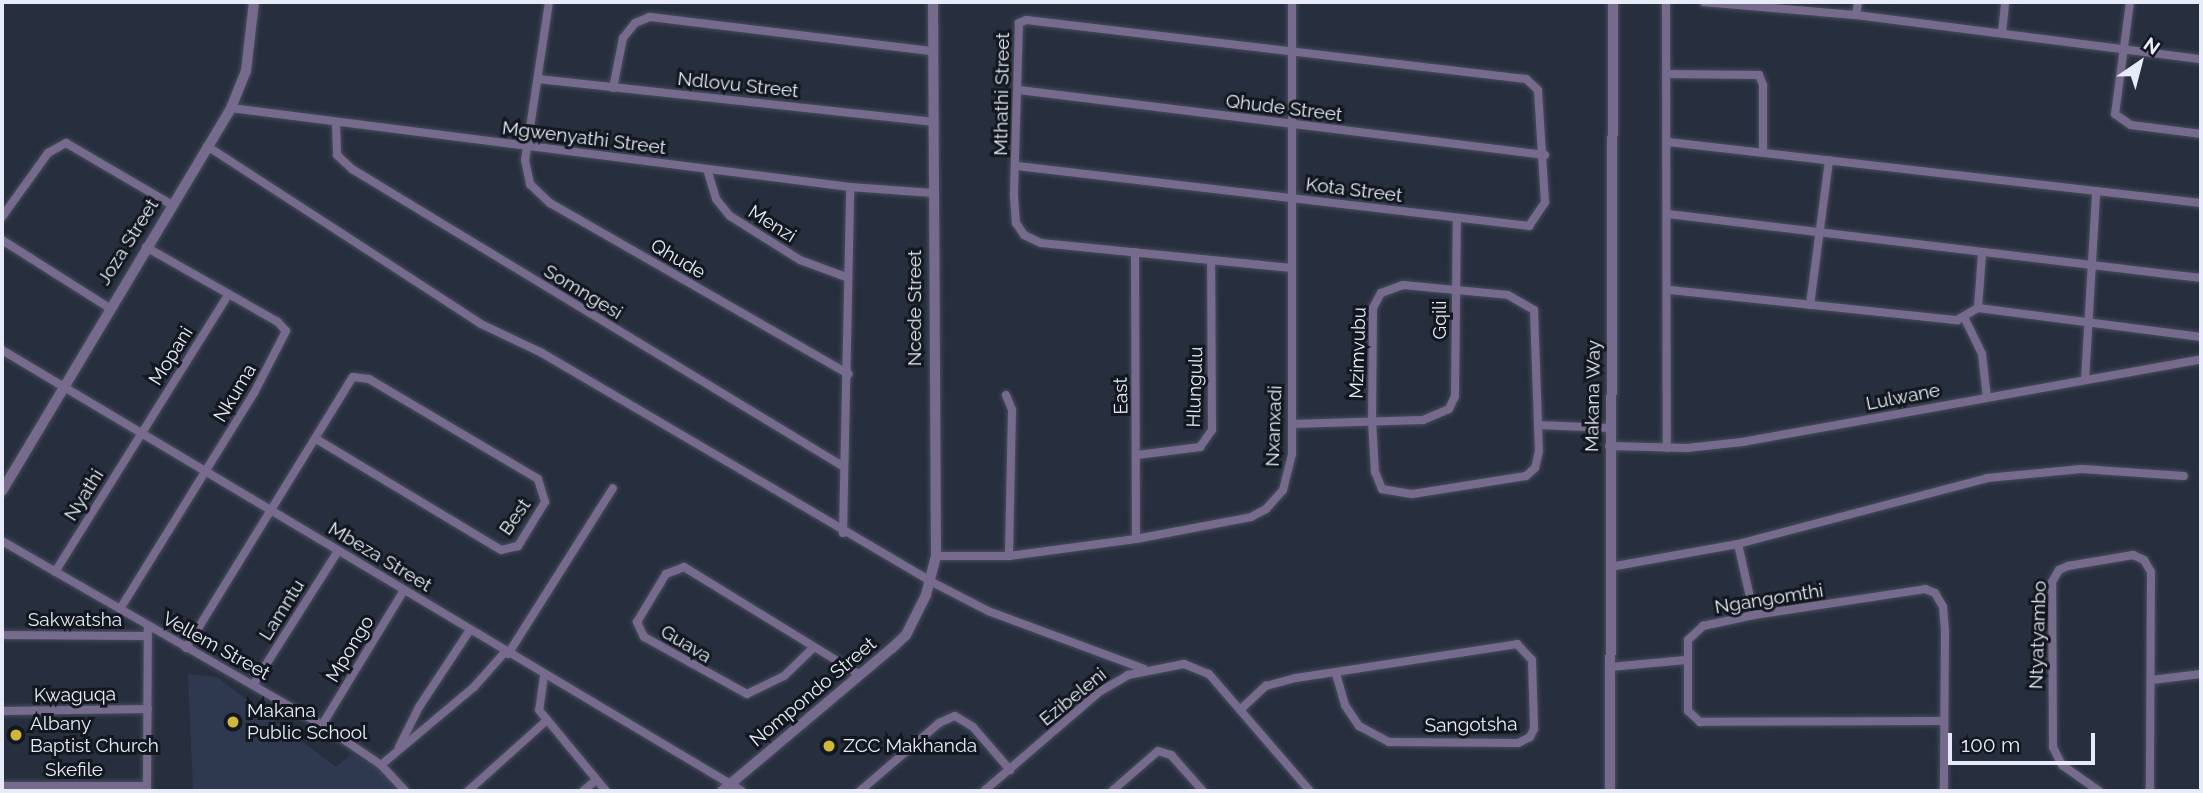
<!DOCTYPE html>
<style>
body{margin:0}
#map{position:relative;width:2203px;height:793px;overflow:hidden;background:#272f3f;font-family:Raleway,sans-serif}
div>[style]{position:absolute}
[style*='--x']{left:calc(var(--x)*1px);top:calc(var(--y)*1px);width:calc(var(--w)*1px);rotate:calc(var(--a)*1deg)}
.built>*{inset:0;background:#2e384f}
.roads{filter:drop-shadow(0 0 2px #464d5c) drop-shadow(0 0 2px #464d5c)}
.minor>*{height:8px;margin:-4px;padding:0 4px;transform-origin:4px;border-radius:4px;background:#766b8d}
.tertiary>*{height:10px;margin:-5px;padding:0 5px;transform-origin:5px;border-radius:5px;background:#766b8d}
.dots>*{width:19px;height:19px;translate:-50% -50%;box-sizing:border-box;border:4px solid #13171f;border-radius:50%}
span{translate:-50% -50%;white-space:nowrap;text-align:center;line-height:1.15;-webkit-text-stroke:6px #13171f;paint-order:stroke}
.street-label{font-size:19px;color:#e6ebf7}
.poi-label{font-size:19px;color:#e6ebf7}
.left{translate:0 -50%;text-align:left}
.frame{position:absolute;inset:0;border:4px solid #e6ebf7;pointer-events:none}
.north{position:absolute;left:2105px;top:28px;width:70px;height:70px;-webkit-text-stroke:5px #13171f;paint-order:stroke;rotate:35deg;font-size:19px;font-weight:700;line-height:28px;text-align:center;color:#e6ebf7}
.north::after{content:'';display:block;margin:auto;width:24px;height:32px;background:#e6ebf7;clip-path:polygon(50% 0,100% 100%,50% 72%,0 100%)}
.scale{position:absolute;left:1948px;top:733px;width:147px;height:32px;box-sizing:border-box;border:4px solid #e6ebf7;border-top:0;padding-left:9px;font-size:21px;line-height:24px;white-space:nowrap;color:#e6ebf7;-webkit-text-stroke:5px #13171f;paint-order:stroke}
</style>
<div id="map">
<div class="built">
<i style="clip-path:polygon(188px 674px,217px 677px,336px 767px,352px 753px,380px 770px,397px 791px,193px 791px)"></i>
</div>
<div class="roads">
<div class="minor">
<i style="--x:549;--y:2;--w:160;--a:98.6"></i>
<i style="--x:525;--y:160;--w:25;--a:78"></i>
<i style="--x:530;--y:184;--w:28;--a:44"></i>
<i style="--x:550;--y:203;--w:344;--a:29.8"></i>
<i style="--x:1666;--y:2;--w:446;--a:89.9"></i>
<i style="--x:1704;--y:2;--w:153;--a:4.9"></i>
<i style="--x:1856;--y:15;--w:348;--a:7.3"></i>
<i style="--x:2130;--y:2;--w:113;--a:97.6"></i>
<i style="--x:2115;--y:114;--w:19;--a:35"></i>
<i style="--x:2131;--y:125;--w:71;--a:7.3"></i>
<i style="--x:1856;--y:15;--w:13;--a:-81"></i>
<i style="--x:2002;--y:33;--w:31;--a:-84"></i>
<i style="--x:1666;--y:74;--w:93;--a:0.6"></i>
<i style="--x:1759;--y:75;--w:11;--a:68"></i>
<i style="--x:1763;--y:85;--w:67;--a:90"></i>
<i style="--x:538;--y:79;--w:399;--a:6.2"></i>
<i style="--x:613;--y:88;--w:51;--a:-78.7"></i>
<i style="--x:623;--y:38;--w:19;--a:-51"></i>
<i style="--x:635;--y:23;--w:16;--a:-22"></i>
<i style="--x:650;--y:17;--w:285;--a:6.9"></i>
<i style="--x:1019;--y:90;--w:530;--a:7.04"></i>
<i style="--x:231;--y:108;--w:624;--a:7.27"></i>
<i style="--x:850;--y:187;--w:83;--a:4.1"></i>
<i style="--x:336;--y:123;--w:32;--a:88"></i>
<i style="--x:337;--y:155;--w:21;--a:43"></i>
<i style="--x:352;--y:169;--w:575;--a:31.2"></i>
<i style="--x:1668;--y:142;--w:536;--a:6.53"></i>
<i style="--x:207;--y:146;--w:327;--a:33"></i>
<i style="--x:481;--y:324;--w:68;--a:25.4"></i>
<i style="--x:542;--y:353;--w:450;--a:30.4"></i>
<i style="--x:930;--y:581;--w:65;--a:27.3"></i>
<i style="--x:988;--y:611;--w:166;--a:20.4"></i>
<i style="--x:1017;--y:166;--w:516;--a:6.68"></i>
<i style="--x:1529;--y:226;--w:29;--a:-56"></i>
<i style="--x:1545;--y:202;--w:112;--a:-93.6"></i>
<i style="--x:1538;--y:90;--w:16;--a:-137"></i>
<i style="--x:1526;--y:79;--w:503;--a:-173.27"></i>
<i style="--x:1026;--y:20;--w:8;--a:157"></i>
<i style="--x:1019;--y:23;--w:173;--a:91.7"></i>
<i style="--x:1014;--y:196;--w:27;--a:86"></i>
<i style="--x:1016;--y:223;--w:14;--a:56"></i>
<i style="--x:1024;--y:235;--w:19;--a:25"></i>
<i style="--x:1041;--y:243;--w:252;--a:5.7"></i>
<i style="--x:707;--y:169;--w:31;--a:73"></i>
<i style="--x:716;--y:199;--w:22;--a:51"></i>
<i style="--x:730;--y:216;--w:83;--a:32.2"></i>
<i style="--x:800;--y:260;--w:49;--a:20.3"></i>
<i style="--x:1668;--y:214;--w:537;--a:6.85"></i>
<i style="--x:2;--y:217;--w:79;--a:-54.3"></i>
<i style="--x:48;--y:153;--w:21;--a:-29"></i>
<i style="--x:66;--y:143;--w:123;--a:30.3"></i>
<i style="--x:2;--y:240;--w:125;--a:32.3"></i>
<i style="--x:1135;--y:252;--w:287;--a:89.8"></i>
<i style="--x:1403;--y:285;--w:105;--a:5.4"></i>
<i style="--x:1508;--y:295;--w:30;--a:30"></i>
<i style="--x:1534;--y:310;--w:141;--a:88"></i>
<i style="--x:1539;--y:451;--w:17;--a:103"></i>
<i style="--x:1535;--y:468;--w:12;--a:138"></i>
<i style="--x:1526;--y:476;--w:115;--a:171"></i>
<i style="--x:1412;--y:494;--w:30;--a:-171"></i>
<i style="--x:1382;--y:489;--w:18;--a:-112"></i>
<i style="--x:1375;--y:472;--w:50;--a:-93.4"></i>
<i style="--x:1372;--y:422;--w:114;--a:-89.5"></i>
<i style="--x:1373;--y:308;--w:17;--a:-62"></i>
<i style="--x:1381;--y:293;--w:23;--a:-20"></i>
<i style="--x:1670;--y:290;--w:289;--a:6"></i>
<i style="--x:1957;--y:320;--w:24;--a:-30"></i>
<i style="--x:1978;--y:308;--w:55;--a:-85.8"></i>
<i style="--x:1810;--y:305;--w:146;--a:-82.5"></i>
<i style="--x:1978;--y:308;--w:225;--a:7.4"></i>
<i style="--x:1965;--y:319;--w:39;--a:64"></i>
<i style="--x:1982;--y:354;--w:44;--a:83.5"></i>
<i style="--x:2;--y:350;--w:861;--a:30.79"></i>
<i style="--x:2085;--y:380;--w:187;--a:-86.6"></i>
<i style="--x:1006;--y:395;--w:16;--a:68"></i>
<i style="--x:1012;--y:410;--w:146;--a:91.2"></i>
<i style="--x:1292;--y:424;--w:131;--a:-1.7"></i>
<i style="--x:1423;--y:420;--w:28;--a:-23"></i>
<i style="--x:1449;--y:409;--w:14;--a:-65"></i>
<i style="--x:1455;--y:396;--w:178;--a:-89.4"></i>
<i style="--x:1539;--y:425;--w:70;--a:2.5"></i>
<i style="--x:1609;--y:446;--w:78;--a:1.5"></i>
<i style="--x:1687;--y:448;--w:55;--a:-6.2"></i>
<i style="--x:1742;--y:442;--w:466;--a:-10.2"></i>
<i style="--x:1137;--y:455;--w:64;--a:-7.2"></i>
<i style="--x:1200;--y:447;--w:21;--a:-55"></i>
<i style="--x:1212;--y:430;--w:170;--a:-90.3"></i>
<i style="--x:843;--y:533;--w:346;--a:-88.8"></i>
<i style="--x:2;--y:541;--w:369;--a:29.9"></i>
<i style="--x:322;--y:725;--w:71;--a:34.1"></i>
<i style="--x:381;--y:765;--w:35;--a:47"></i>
<i style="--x:1738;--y:544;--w:73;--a:77.3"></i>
<i style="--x:936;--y:556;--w:73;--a:0"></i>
<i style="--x:1009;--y:556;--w:128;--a:-7.6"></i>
<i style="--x:1136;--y:539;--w:117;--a:-10.8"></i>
<i style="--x:1251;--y:517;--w:17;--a:-28"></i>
<i style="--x:1266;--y:509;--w:25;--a:-48"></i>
<i style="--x:1283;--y:490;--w:37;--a:-76"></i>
<i style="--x:1292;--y:454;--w:452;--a:-90"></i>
<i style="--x:1610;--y:567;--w:130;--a:-10.2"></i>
<i style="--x:1738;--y:544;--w:258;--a:-14.8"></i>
<i style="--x:1987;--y:478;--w:95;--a:-5.4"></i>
<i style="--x:2082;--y:469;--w:102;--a:3.9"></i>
<i style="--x:55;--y:572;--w:328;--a:-58"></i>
<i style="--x:120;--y:609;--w:254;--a:-58.2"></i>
<i style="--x:254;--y:393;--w:70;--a:-62.7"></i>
<i style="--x:286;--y:331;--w:12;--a:-132"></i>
<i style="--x:278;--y:322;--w:152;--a:-150.4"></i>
<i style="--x:2;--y:635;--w:146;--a:0.4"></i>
<i style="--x:186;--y:648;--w:318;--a:-58.4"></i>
<i style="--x:353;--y:377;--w:16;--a:7"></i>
<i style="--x:369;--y:379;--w:196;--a:30.6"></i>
<i style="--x:538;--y:479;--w:24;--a:73"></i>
<i style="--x:545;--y:502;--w:52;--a:121.5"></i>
<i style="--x:518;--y:546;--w:17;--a:167"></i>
<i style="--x:501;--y:550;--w:216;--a:-149"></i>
<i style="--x:813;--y:648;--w:40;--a:136"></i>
<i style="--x:784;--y:676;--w:41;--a:154.1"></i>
<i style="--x:747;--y:694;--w:118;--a:-151"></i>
<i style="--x:644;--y:637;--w:17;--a:-115"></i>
<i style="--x:637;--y:622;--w:56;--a:-58.9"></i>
<i style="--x:666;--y:574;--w:19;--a:-21"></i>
<i style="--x:684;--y:567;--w:206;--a:31.5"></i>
<i style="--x:508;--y:654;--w:196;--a:-57.7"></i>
<i style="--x:1610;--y:667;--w:76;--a:-5.3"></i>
<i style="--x:544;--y:676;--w:34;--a:98"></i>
<i style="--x:539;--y:710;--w:105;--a:50.4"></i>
<i style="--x:2152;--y:680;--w:49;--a:-7"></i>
<i style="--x:253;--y:685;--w:159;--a:-57.6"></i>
<i style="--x:1242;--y:708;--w:33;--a:-43"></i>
<i style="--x:1266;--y:686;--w:31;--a:-15"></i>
<i style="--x:1296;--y:678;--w:224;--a:-8.7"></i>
<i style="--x:1517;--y:644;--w:22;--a:47"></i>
<i style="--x:1532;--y:660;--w:69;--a:88.3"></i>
<i style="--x:1534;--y:729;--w:9;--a:117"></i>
<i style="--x:1530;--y:737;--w:13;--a:153"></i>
<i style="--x:1518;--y:743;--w:129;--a:-179.6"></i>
<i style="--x:1389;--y:742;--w:34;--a:-152"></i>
<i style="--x:1359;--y:726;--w:25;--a:-124"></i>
<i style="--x:1345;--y:705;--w:33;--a:-106"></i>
<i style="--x:2;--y:711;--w:146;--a:-0.8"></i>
<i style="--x:1944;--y:721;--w:244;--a:179.8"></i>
<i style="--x:1700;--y:722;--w:16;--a:-137"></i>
<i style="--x:1688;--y:711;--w:71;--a:-90"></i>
<i style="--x:1688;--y:640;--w:21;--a:-43"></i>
<i style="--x:1703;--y:626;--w:52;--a:-12.2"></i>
<i style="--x:1754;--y:615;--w:173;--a:-8.6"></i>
<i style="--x:1925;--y:589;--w:11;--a:22"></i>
<i style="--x:1935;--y:593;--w:16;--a:60"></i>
<i style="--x:1943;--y:607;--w:25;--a:85"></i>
<i style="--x:1945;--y:632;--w:159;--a:90.4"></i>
<i style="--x:322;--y:725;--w:158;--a:-58.7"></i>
<i style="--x:399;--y:747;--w:45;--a:-63.4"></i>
<i style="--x:419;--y:707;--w:92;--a:-56.5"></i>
<i style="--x:381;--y:765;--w:121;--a:-40"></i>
<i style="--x:474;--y:687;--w:47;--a:-48.5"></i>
<i style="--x:2;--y:786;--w:145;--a:0"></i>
<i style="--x:147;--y:791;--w:165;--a:-89.7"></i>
<i style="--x:468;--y:791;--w:105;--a:-41.9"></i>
<i style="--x:583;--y:791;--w:17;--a:-40"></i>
<i style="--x:860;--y:791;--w:104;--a:-40.7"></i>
<i style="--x:939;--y:723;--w:17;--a:-24"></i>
<i style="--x:955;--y:716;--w:21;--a:31"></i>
<i style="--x:973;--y:727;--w:57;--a:49.3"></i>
<i style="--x:984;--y:791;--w:152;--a:-40.7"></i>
<i style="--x:1099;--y:692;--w:34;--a:-30"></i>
<i style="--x:1128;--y:675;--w:57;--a:-11.1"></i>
<i style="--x:1184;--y:664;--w:27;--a:22"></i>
<i style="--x:1209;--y:674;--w:155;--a:49.2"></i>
<i style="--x:1112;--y:791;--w:61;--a:-41"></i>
<i style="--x:1158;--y:751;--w:14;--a:17"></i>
<i style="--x:1171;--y:755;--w:48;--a:48.4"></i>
<i style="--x:2099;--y:791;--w:45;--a:-144.9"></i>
<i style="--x:2062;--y:765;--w:20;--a:-117"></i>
<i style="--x:2053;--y:747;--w:165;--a:-90.3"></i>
<i style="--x:2052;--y:582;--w:14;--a:-60"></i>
<i style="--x:2059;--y:570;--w:10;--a:-24"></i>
<i style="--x:2068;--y:566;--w:66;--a:-9.6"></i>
<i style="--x:2133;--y:555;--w:12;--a:24"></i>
<i style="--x:2144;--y:560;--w:14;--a:60"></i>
<i style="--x:2151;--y:572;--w:219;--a:90.3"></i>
</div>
<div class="tertiary">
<i style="--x:2;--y:491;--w:446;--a:-59.1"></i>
<i style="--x:231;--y:108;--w:40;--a:-68"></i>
<i style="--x:246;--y:71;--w:69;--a:-83.4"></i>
<i style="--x:722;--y:791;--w:222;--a:-40.1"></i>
<i style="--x:892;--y:648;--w:19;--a:-43"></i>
<i style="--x:906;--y:635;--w:45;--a:-63.4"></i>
<i style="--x:926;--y:595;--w:40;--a:-75.6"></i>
<i style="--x:936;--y:556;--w:554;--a:-90.31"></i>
<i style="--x:1610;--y:791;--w:789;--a:-89.78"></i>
</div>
</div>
<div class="dots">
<i style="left:233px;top:722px;background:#cfb837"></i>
<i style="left:16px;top:735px;background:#cfb837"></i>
<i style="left:829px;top:746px;background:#cfb837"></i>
</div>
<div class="street-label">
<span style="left:738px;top:85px;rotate:6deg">Ndlovu Street</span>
<span style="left:1002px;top:94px;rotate:-89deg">Mthathi Street</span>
<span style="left:1284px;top:108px;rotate:7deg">Qhude Street</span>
<span style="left:584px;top:138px;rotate:7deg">Mgwenyathi Street</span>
<span style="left:1354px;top:190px;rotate:7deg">Kota Street</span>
<span style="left:772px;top:224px;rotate:32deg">Menzi</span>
<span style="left:128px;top:242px;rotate:-58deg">Joza Street</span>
<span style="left:678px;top:259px;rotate:30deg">Qhude</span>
<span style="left:583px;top:292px;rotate:31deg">Somngesi</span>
<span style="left:915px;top:308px;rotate:-90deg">Ncede Street</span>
<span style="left:1440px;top:320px;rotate:-90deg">Gqili</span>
<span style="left:1358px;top:353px;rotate:-88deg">Mzimvubu</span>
<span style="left:171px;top:356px;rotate:-58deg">Mopani</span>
<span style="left:1195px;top:387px;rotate:-88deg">Hlungulu</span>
<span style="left:235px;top:393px;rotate:-59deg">Nkuma</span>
<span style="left:1121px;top:396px;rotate:-91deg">East</span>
<span style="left:1593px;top:396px;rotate:-89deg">Makana Way</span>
<span style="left:1903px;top:397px;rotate:-11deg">Lulwane</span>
<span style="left:1274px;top:426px;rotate:-88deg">Nxanxadi</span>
<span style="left:84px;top:495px;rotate:-58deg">Nyathi</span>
<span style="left:515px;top:517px;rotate:-55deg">Best</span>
<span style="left:380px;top:557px;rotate:31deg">Mbeza Street</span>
<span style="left:1769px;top:599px;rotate:-9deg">Ngangomthi</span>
<span style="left:282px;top:610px;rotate:-58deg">Lamntu</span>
<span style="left:75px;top:620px">Sakwatsha</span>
<span style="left:2038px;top:635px;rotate:-88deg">Ntyatyambo</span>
<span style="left:686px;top:644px;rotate:31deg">Guava</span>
<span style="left:216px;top:646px;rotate:29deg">Vellem Street</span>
<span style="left:350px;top:649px;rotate:-59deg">Mpongo</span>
<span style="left:813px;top:692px;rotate:-40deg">Nompondo Street</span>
<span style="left:75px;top:695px;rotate:-1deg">Kwaguqa</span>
<span style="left:1073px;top:697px;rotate:-39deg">Ezibeleni</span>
<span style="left:1471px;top:725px;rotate:-1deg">Sangotsha</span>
<span style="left:74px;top:770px">Skefile</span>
</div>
<div class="poi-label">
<span class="left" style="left:247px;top:722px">Makana<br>Public School</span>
<span class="left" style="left:30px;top:735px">Albany<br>Baptist Church</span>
<span class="left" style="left:843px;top:746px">ZCC Makhanda</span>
</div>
<div class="frame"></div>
<div class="north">N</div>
<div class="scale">100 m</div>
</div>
